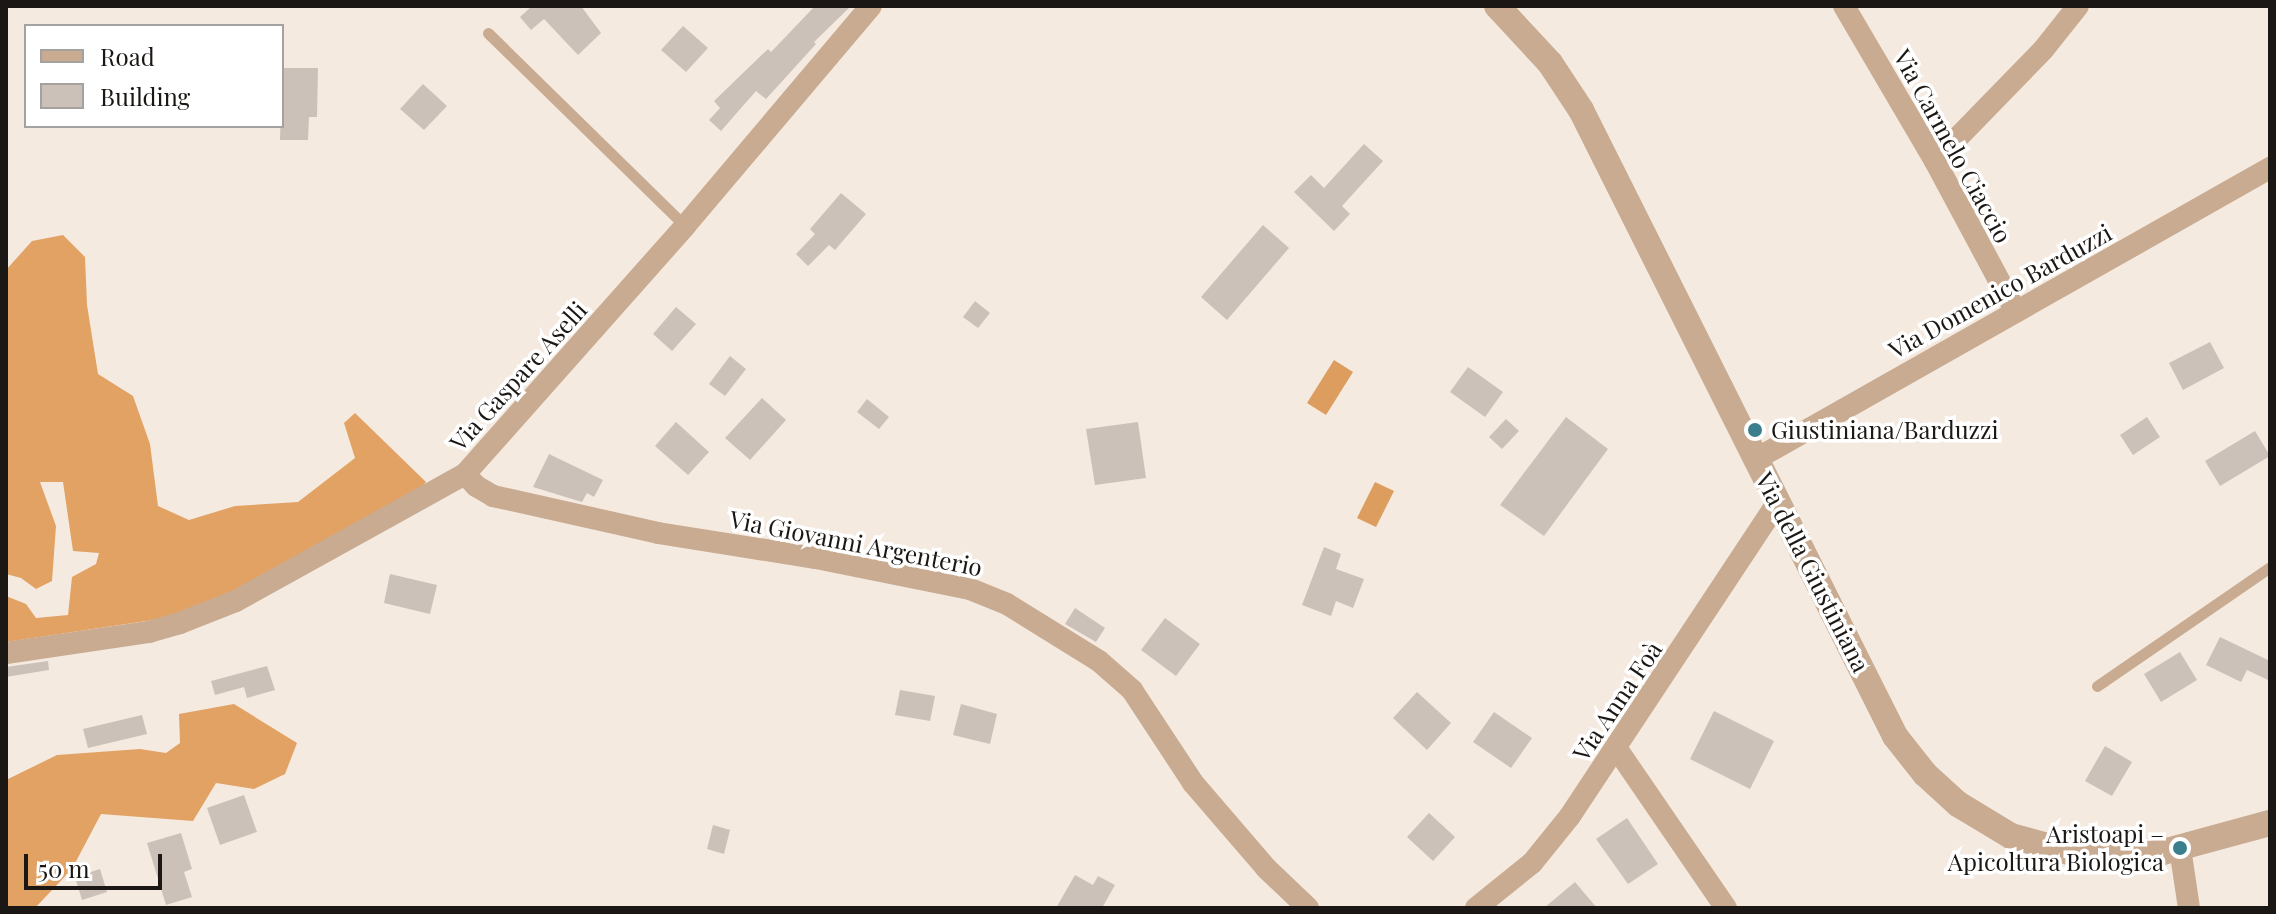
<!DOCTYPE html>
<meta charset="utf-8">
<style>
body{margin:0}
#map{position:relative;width:2276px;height:914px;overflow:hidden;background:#f5eae0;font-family:"Playfair Display",serif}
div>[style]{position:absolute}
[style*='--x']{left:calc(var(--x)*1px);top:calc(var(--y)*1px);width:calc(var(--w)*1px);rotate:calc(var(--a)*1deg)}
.forest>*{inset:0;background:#e2a264}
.water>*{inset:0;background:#dc9d5f}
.building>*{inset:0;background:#ccc1b8}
.service>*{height:11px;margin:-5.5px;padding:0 5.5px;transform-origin:5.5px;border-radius:5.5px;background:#c8ab91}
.minor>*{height:22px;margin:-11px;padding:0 11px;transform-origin:11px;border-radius:11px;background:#c8ab91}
.tertiary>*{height:26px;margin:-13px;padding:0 13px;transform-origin:13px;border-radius:13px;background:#c8ab91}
.dots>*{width:22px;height:22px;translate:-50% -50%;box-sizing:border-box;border:4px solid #fff;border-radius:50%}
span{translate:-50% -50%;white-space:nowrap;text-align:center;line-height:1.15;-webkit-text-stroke:7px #fff;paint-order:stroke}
.street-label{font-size:24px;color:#1b1714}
.poi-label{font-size:24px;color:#1b1714}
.left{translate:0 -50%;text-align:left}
.right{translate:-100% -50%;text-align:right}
.frame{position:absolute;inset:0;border:8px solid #1b1714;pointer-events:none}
.legend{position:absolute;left:24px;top:24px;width:260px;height:104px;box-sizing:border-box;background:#fff;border:2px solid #a4a2a1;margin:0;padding:10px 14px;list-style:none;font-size:24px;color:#1b1714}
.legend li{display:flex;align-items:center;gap:16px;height:40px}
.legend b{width:40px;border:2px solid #a4a2a1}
.scale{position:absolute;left:24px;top:854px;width:138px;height:36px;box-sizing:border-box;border:4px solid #1b1714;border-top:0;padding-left:10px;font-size:24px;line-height:28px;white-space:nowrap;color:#1b1714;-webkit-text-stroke:6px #fff;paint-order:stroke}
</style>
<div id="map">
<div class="forest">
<i style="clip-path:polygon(63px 235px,85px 257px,87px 305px,98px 374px,133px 396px,150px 444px,158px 506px,189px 520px,235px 506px,298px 502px,355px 458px,344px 423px,355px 413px,426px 482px,418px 491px,337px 539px,198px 609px,173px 617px,6px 642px,6px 596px,26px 604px,36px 618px,68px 615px,72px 577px,96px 564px,99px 553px,73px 551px,63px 482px,40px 482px,56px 526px,52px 581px,36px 589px,21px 578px,6px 574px,6px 270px,32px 241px)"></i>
<i style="clip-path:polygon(234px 704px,297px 743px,285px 774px,254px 789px,216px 783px,193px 821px,101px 814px,72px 869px,35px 908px,6px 908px,6px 780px,57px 755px,140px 749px,166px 753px,180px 743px,179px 714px)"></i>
</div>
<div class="water">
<i style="clip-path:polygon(1334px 360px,1353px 372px,1326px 415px,1307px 403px)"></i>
<i style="clip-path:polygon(1375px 482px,1394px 491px,1376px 527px,1357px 518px)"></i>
</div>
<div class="building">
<i style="clip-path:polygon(532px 6px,581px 6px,601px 33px,578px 55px,544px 19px,531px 30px,520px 17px)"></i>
<i style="clip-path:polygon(815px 6px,851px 6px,814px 42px,816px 44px,766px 99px,756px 91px,721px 131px,709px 120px,720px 108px,714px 101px,768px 49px,771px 52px)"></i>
<i style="clip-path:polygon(683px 26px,708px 48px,686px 72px,661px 50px)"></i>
<i style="clip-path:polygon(282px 68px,318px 68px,317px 117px,309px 117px,308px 140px,280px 140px)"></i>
<i style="clip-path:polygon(423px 84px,447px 106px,424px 130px,400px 109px)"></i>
<i style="clip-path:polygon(1364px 144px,1383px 161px,1342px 206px,1350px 214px,1334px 231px,1294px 192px,1311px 175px,1324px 188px)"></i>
<i style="clip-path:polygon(841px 193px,866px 214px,835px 250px,829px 245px,808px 266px,796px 254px,815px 234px,810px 229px)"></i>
<i style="clip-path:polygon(1263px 225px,1289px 248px,1227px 320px,1201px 297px)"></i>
<i style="clip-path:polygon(975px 301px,990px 313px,978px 328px,963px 317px)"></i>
<i style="clip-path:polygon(676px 307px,696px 324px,672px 351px,653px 334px)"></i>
<i style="clip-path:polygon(2210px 342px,2224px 368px,2183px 390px,2169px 363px)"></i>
<i style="clip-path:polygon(730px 356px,746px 369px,725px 396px,709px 384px)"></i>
<i style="clip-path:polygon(1468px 367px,1503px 392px,1485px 417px,1450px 392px)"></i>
<i style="clip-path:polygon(762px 398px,786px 420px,750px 460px,725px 438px)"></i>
<i style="clip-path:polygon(867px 399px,889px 417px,879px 429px,857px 412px)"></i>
<i style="clip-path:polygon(1566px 417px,1608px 449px,1544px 536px,1500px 505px)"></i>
<i style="clip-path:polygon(2147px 417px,2160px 437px,2133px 455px,2120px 435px)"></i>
<i style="clip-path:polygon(1506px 419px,1519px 431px,1502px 449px,1489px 437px)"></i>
<i style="clip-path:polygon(676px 422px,709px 452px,688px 475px,655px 446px)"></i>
<i style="clip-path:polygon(1138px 422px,1146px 478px,1095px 485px,1086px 429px)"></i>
<i style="clip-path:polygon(2255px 431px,2270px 456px,2220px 486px,2205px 461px)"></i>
<i style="clip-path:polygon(549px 454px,603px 480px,594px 497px,587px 493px,582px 502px,533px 487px)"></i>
<i style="clip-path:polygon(1324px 547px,1341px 554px,1336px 569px,1364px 579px,1353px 608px,1336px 601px,1331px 616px,1302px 605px)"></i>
<i style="clip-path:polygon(390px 574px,437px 585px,430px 614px,384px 603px)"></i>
<i style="clip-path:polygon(1075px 608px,1105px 628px,1096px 642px,1065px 624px)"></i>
<i style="clip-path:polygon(1165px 618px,1200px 644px,1176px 676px,1141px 650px)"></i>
<i style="clip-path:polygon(2220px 637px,2270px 661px,2270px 681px,2247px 670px,2241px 682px,2206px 665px)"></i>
<i style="clip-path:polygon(2180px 652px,2197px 680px,2161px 702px,2144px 674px)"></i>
<i style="clip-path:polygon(48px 661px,49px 670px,6px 677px,6px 667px)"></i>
<i style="clip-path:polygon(267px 666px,275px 690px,247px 698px,244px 687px,215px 695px,211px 681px)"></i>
<i style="clip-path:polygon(900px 690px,935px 696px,930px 721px,895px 715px)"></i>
<i style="clip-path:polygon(1417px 692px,1451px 723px,1427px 750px,1393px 718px)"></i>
<i style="clip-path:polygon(961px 704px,997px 714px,990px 744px,953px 735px)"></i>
<i style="clip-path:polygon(1714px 711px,1774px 741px,1750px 789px,1690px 759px)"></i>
<i style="clip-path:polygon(1494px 712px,1532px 738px,1511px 768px,1473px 742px)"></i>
<i style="clip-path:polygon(142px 715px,147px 734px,88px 748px,83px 729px)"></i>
<i style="clip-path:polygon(2105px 746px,2132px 762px,2112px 796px,2085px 781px)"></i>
<i style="clip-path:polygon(244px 795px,257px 832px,220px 845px,207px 808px)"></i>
<i style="clip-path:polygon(1429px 813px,1455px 837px,1433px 861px,1407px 837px)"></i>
<i style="clip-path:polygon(1627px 818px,1658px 864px,1628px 884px,1596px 839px)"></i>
<i style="clip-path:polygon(713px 825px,730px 830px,724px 854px,707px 849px)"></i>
<i style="clip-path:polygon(181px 833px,192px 869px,184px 872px,192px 897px,166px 905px,147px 843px)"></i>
<i style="clip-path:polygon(100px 869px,107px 892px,82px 900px,75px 877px)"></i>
<i style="clip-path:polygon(1075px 875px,1093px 885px,1098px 876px,1115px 885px,1102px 908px,1056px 908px)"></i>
<i style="clip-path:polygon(1575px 882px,1597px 908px,1544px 908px)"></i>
</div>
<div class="service">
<i style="--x:488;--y:33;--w:276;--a:44.4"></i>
<i style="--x:2097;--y:686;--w:210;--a:-34.5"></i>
</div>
<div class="minor">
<i style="--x:1844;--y:6;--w:180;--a:59.6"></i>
<i style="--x:1935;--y:161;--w:171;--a:61.8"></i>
<i style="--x:1935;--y:161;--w:155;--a:-45.8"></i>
<i style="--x:2043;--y:50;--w:56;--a:-51.5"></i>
<i style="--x:1756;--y:459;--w:591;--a:-29.52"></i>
<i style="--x:465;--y:474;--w:16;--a:47"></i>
<i style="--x:476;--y:486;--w:20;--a:30"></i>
<i style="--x:493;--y:496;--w:169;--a:12.6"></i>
<i style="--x:658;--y:533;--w:160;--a:9"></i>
<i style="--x:816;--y:558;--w:157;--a:11.4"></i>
<i style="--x:970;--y:589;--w:40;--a:22"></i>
<i style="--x:1007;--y:604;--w:108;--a:31.8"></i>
<i style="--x:1099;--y:661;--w:44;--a:41.3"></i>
<i style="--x:1132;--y:690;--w:111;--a:56.7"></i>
<i style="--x:1193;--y:783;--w:112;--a:49.3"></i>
<i style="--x:1266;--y:868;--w:58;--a:43.6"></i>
<i style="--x:6;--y:653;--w:145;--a:-8.4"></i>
<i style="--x:149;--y:632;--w:32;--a:-16"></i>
<i style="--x:180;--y:623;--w:60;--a:-21.4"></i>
<i style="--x:236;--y:601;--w:262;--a:-29"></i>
<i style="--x:465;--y:474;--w:332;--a:-48.4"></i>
<i style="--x:685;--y:226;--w:288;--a:-49.8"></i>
<i style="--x:1617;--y:749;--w:193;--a:55.6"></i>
<i style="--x:2180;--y:848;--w:61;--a:81.5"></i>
<i style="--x:1476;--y:908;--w:72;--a:-38.8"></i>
<i style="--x:1532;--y:863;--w:60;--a:-51"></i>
<i style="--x:1570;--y:816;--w:377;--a:-56.5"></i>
</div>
<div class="tertiary">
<i style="--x:1497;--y:6;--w:78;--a:47.1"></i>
<i style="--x:1550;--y:63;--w:56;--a:56.6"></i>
<i style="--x:1581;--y:110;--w:700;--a:63.36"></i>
<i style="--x:1895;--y:736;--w:48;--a:51.7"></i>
<i style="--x:1925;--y:774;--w:45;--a:42.3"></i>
<i style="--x:1958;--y:804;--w:62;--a:31.1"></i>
<i style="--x:2011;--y:836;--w:72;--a:15.4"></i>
<i style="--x:2080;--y:855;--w:52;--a:1.1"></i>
<i style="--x:2132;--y:856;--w:31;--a:-7"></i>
<i style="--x:2163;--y:852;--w:111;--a:-15.2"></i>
</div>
<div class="dots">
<i style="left:1755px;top:430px;background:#3b7f8e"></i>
<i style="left:2180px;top:848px;background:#3b7f8e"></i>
</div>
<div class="street-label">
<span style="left:1953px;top:146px;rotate:61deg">Via Carmelo Ciaccio</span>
<span style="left:2000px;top:291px;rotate:-29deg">Via Domenico Barduzzi</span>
<span style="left:518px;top:376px;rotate:-48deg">Via Gaspare Aselli</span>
<span style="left:856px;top:543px;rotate:11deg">Via Giovanni Argenterio</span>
<span style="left:1813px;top:572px;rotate:63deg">Via della Giustiniana</span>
<span style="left:1617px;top:701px;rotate:-56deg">Via Anna Foà</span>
</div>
<div class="poi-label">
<span class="left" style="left:1771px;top:430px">Giustiniana/Barduzzi</span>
<span class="right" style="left:2164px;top:848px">Aristoapi –<br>Apicoltura Biologica</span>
</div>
<div class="frame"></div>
<ul class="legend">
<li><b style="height:10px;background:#c8ab91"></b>Road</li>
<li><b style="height:22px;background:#ccc1b8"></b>Building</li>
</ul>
<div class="scale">50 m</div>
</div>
